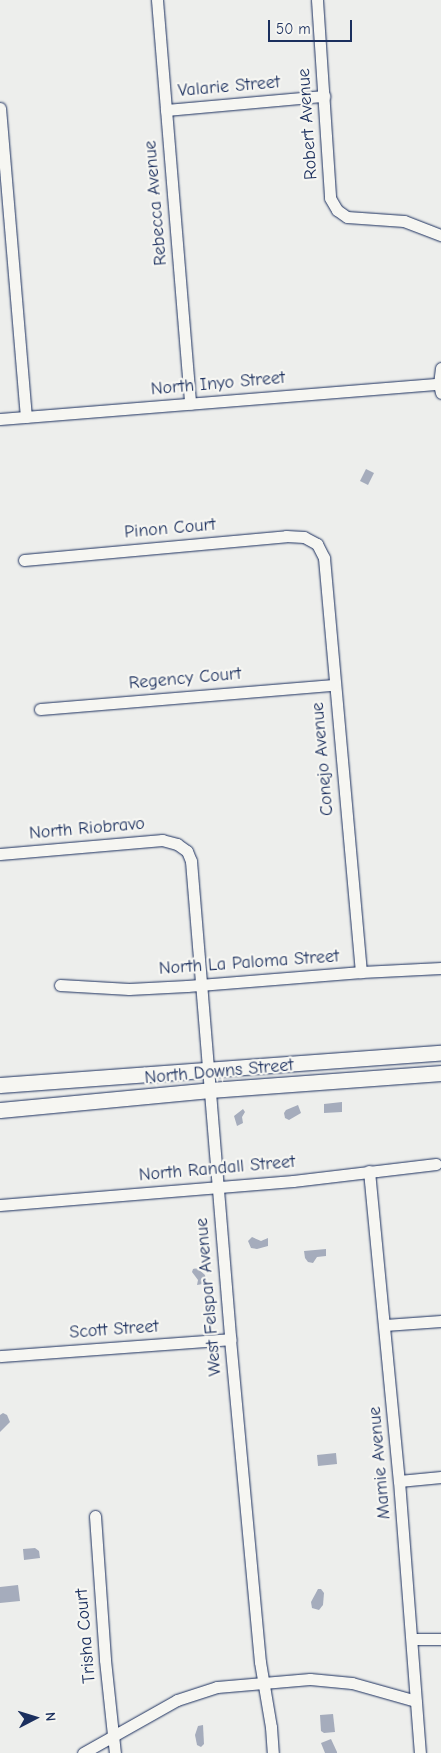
<!DOCTYPE html>
<style>
body{margin:0}
#map{position:relative;width:441px;height:1753px;overflow:hidden;background:#edeeec;font-family:"Comic Neue",sans-serif}
div>[style]{position:absolute}
[style*='--x']{left:calc(var(--x)*1px);top:calc(var(--y)*1px);width:calc(var(--w)*1px);rotate:calc(var(--a)*1deg)}
.water>*{inset:0;background:#a5acbc}
.roads{filter:drop-shadow(0 0 1px #1b2f5e) drop-shadow(0 0 1px #1b2f5e)}
.minor>*{height:11px;margin:-5.5px;padding:0 5.5px;transform-origin:5.5px;border-radius:5.5px;background:#f6f6f2}
.secondary>*{height:15px;margin:-7.5px;padding:0 7.5px;transform-origin:7.5px;border-radius:7.5px;background:#f6f6f2}
span{translate:-50% -50%;white-space:nowrap;text-align:center;line-height:1.15;-webkit-text-stroke:4.5px #f6f6f2;paint-order:stroke}
.street-label{font-size:18px;color:#1b2f5e}
.north{position:absolute;left:10px;top:1693px;width:50px;height:50px;-webkit-text-stroke:4px #f6f6f2;paint-order:stroke;rotate:85deg;font-size:14px;font-weight:700;line-height:20px;text-align:center;color:#1b2f5e}
.north::after{content:'';display:block;margin:auto;width:18px;height:22px;background:#1b2f5e;clip-path:polygon(50% 0,100% 100%,50% 72%,0 100%)}
.scale{position:absolute;left:268px;top:20px;width:84px;height:22px;box-sizing:border-box;border:2px solid #1b2f5e;border-top:0;padding-left:6px;font-size:15px;line-height:18px;white-space:nowrap;color:#1b2f5e;-webkit-text-stroke:4px #f6f6f2;paint-order:stroke}
</style>
<div id="map">
<div class="water">
<i style="clip-path:polygon(366px 469px,374px 473px,368px 485px,360px 481px)"></i>
<i style="clip-path:polygon(342px 1102px,342px 1112px,324px 1113px,324px 1104px)"></i>
<i style="clip-path:polygon(298px 1105px,301px 1113px,289px 1120px,285px 1118px,284px 1113px,286px 1110px)"></i>
<i style="clip-path:polygon(243px 1109px,245px 1112px,242px 1117px,243px 1123px,237px 1126px,234px 1116px)"></i>
<i style="clip-path:polygon(252px 1237px,261px 1241px,268px 1238px,268px 1246px,257px 1249px,251px 1248px,248px 1241px)"></i>
<i style="clip-path:polygon(326px 1249px,326px 1256px,317px 1257px,313px 1263px,308px 1262px,305px 1258px,304px 1251px)"></i>
<i style="clip-path:polygon(197px 1268px,205px 1275px,206px 1282px,203px 1284px,197px 1285px,198px 1280px,192px 1272px,193px 1269px)"></i>
<i style="clip-path:polygon(3px 1413px,7px 1415px,10px 1422px,0 1432px,0 1415px)"></i>
<i style="clip-path:polygon(336px 1453px,337px 1464px,318px 1466px,317px 1455px)"></i>
<i style="clip-path:polygon(35px 1548px,39px 1551px,40px 1558px,24px 1560px,23px 1549px)"></i>
<i style="clip-path:polygon(18px 1585px,20px 1601px,0 1603px,0 1587px)"></i>
<i style="clip-path:polygon(318px 1589px,321px 1589px,324px 1593px,323px 1605px,319px 1610px,312px 1608px,311px 1602px)"></i>
<i style="clip-path:polygon(333px 1714px,335px 1732px,324px 1733px,321px 1731px,320px 1715px)"></i>
<i style="clip-path:polygon(203px 1725px,204px 1744px,201px 1747px,197px 1745px,195px 1735px,198px 1726px)"></i>
<i style="clip-path:polygon(331px 1739px,337px 1752px,337px 1753px,325px 1753px,321px 1743px)"></i>
</div>
<div class="roads">
<div class="minor">
<i style="--x:157;--y:0;--w:405;--a:85.3"></i>
<i style="--x:317;--y:0;--w:198;--a:86.2"></i>
<i style="--x:330;--y:198;--w:14;--a:60"></i>
<i style="--x:337;--y:210;--w:12;--a:35"></i>
<i style="--x:347;--y:217;--w:57;--a:4"></i>
<i style="--x:404;--y:221;--w:40;--a:21"></i>
<i style="--x:0;--y:108;--w:310;--a:85.2"></i>
<i style="--x:166;--y:110;--w:159;--a:-5.1"></i>
<i style="--x:441;--y:368;--w:16;--a:97"></i>
<i style="--x:439;--y:384;--w:9;--a:77"></i>
<i style="--x:0;--y:419;--w:440;--a:-4.6"></i>
<i style="--x:24;--y:560;--w:263;--a:-5.2"></i>
<i style="--x:286;--y:536;--w:18;--a:3"></i>
<i style="--x:304;--y:537;--w:15;--a:28"></i>
<i style="--x:317;--y:544;--w:16;--a:63"></i>
<i style="--x:324;--y:558;--w:416;--a:84.9"></i>
<i style="--x:40;--y:709;--w:295;--a:-4.7"></i>
<i style="--x:0;--y:854;--w:163;--a:-4.9"></i>
<i style="--x:162;--y:840;--w:16;--a:15"></i>
<i style="--x:177;--y:844;--w:12;--a:35"></i>
<i style="--x:187;--y:851;--w:11;--a:68"></i>
<i style="--x:191;--y:861;--w:480;--a:85.3"></i>
<i style="--x:230;--y:1339;--w:324;--a:84.7"></i>
<i style="--x:260;--y:1662;--w:66;--a:80.4"></i>
<i style="--x:271;--y:1727;--w:26;--a:86"></i>
<i style="--x:60;--y:985;--w:69;--a:3.3"></i>
<i style="--x:129;--y:989;--w:58;--a:-3"></i>
<i style="--x:187;--y:986;--w:175;--a:-4.6"></i>
<i style="--x:361;--y:972;--w:80;--a:-2.9"></i>
<i style="--x:369;--y:1171;--w:311;--a:84.5"></i>
<i style="--x:399;--y:1481;--w:273;--a:85.6"></i>
<i style="--x:0;--y:1205;--w:294;--a:-4.7"></i>
<i style="--x:293;--y:1181;--w:144;--a:-6.8"></i>
<i style="--x:385;--y:1325;--w:56;--a:-4.1"></i>
<i style="--x:0;--y:1356;--w:231;--a:-4.2"></i>
<i style="--x:399;--y:1481;--w:42;--a:-5.4"></i>
<i style="--x:95;--y:1516;--w:144;--a:86"></i>
<i style="--x:105;--y:1660;--w:94;--a:83.9"></i>
<i style="--x:412;--y:1639;--w:29;--a:0"></i>
<i style="--x:83;--y:1753;--w:108;--a:-29.4"></i>
<i style="--x:177;--y:1700;--w:42;--a:-18"></i>
<i style="--x:217;--y:1687;--w:93;--a:-4.9"></i>
<i style="--x:310;--y:1679;--w:42;--a:5.4"></i>
<i style="--x:352;--y:1683;--w:66;--a:15.7"></i>
</div>
<div class="secondary">
<i style="--x:0;--y:1085;--w:442;--a:-4.2"></i>
<i style="--x:0;--y:1110;--w:211;--a:-5.4"></i>
<i style="--x:210;--y:1090;--w:232;--a:-4.2"></i>
</div>
</div>
<div class="street-label">
<span style="left:229px;top:87px;rotate:-5deg">Valarie Street</span>
<span style="left:308px;top:124px;rotate:-94deg">Robert Avenue</span>
<span style="left:156px;top:203px;rotate:-95deg">Rebecca Avenue</span>
<span style="left:218px;top:384px;rotate:-5deg">North Inyo Street</span>
<span style="left:170px;top:529px;rotate:-5deg">Pinon Court</span>
<span style="left:185px;top:679px;rotate:-5deg">Regency Court</span>
<span style="left:323px;top:759px;rotate:-95deg">Conejo Avenue</span>
<span style="left:87px;top:829px;rotate:-5deg">North Riobravo</span>
<span style="left:249px;top:963px;rotate:-4deg">North La Paloma Street</span>
<span style="left:219px;top:1072px;rotate:-5deg">North Downs Street</span>
<span style="left:217px;top:1169px;rotate:-5deg">North Randall Street</span>
<span style="left:209px;top:1297px;rotate:-95deg">West Felspar Avenue</span>
<span style="left:114px;top:1330px;rotate:-4deg">Scott Street</span>
<span style="left:380px;top:1463px;rotate:-95deg">Mamie Avenue</span>
<span style="left:86px;top:1636px;rotate:-95deg">Trisha Court</span>
</div>
<div class="north">N</div>
<div class="scale">50 m</div>
</div>
